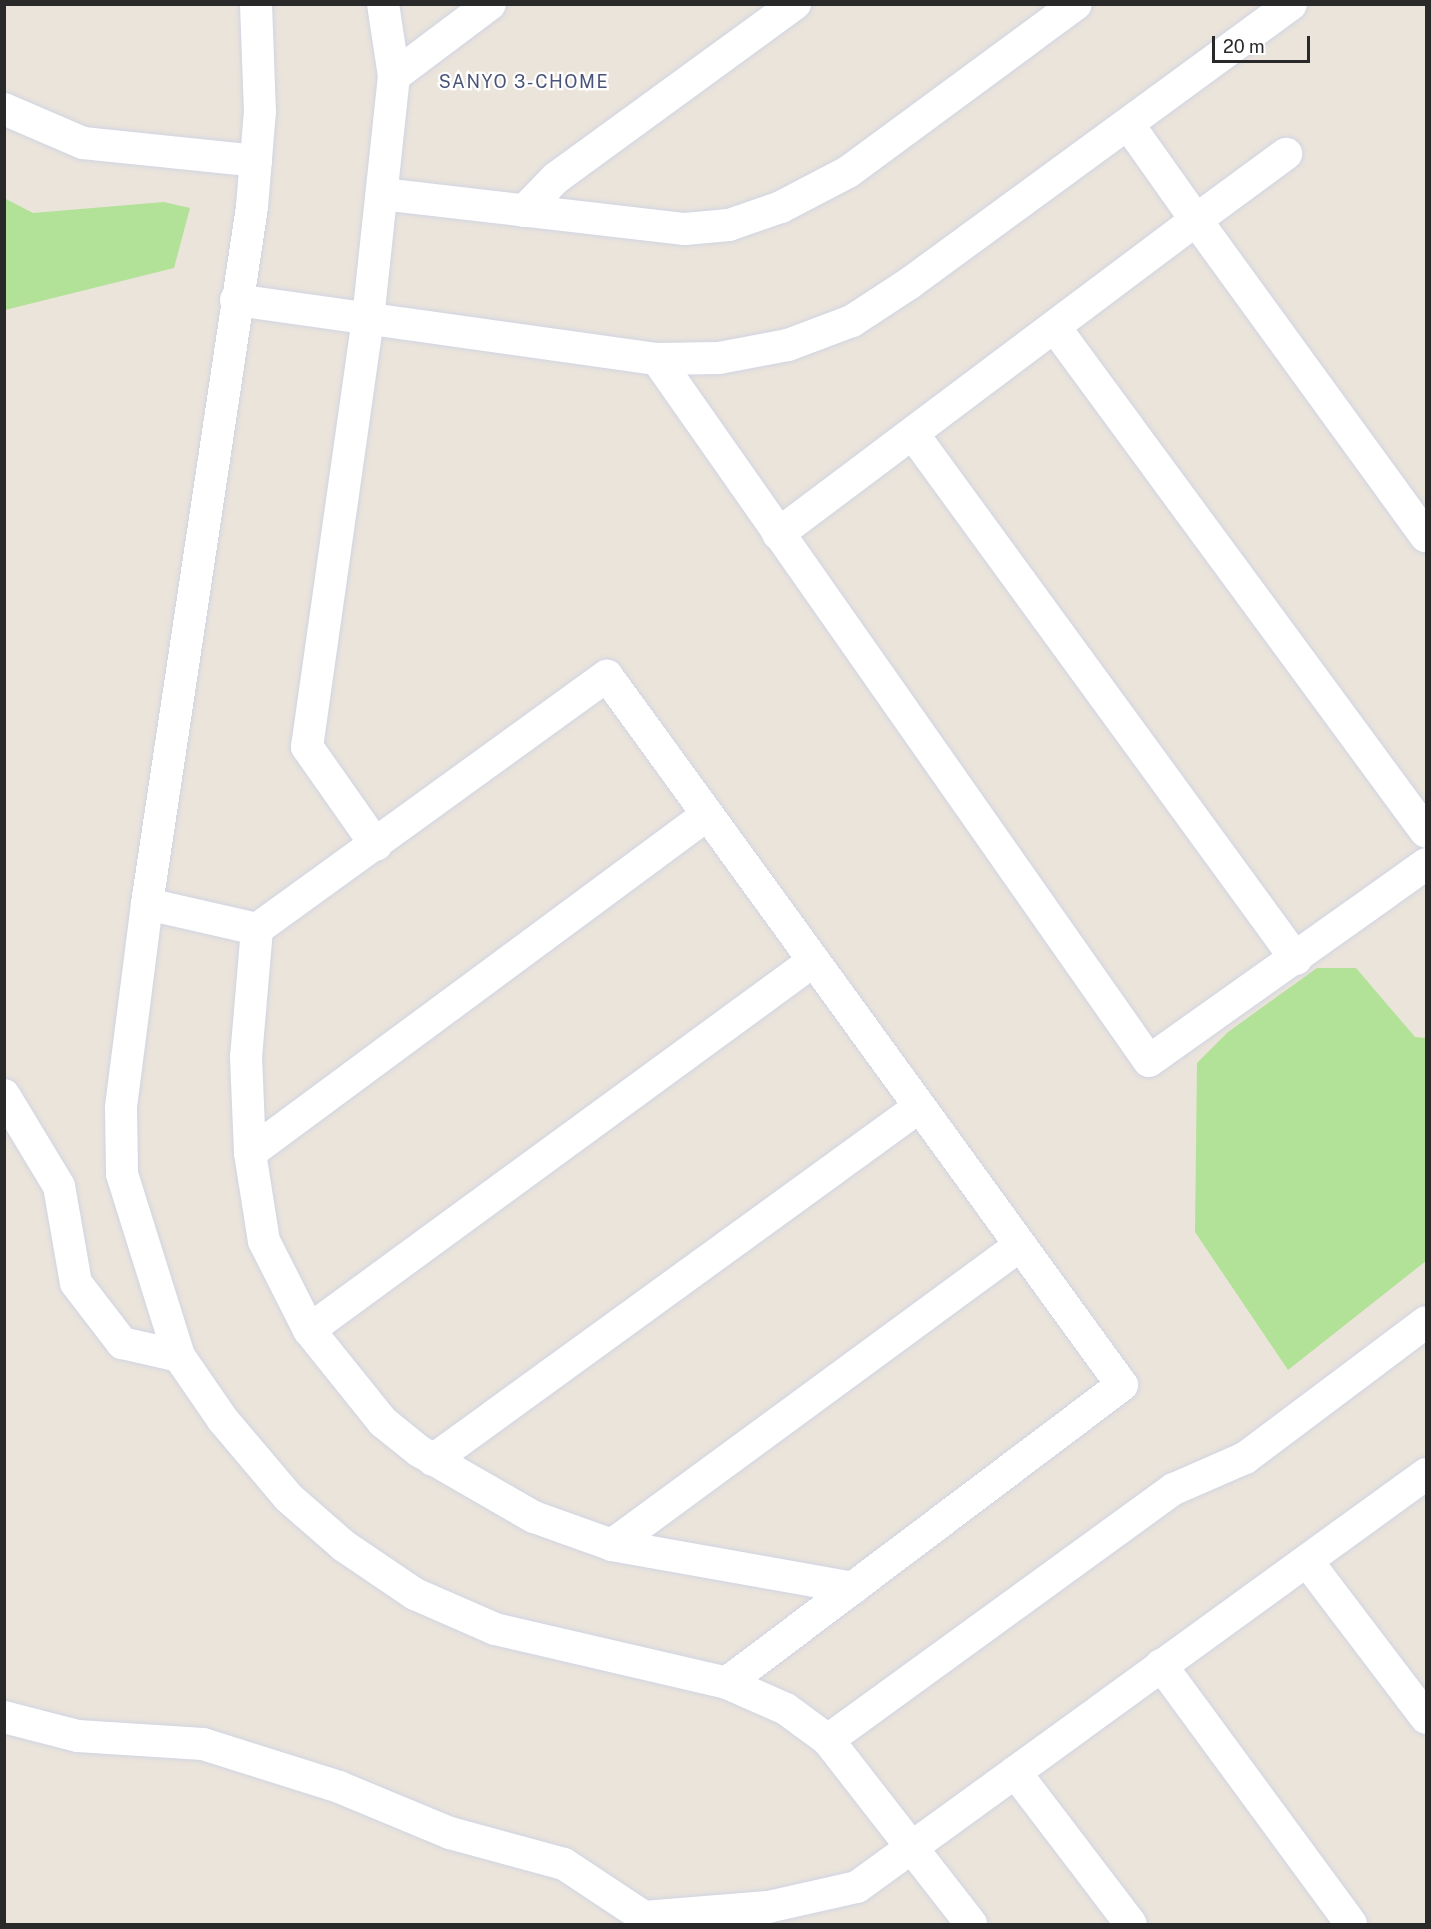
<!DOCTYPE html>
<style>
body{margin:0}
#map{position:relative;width:1431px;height:1929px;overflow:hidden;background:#ebe4db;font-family:"Public Sans",sans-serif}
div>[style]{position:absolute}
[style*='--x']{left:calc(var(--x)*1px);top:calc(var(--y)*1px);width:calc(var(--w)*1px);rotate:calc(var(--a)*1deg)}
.green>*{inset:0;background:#b2e198}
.roads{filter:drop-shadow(0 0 2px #d0d4e2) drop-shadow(0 0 2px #d0d4e2)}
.minor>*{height:32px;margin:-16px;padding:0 16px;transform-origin:16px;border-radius:16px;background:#fff}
span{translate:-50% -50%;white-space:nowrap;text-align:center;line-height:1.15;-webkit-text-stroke:4.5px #fff;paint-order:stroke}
.neighbourhood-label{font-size:18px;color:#4a5479;letter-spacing:1.5px}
.frame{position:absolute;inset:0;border:6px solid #292929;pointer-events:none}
.scale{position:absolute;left:1212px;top:36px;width:98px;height:27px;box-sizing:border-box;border:3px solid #292929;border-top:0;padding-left:8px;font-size:18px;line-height:21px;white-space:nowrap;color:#292929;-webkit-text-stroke:4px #fff;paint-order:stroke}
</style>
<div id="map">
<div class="green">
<i style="clip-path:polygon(4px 198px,33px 213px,164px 202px,190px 208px,174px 268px,5px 310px)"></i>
<i style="clip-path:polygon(1317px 968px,1356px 968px,1415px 1037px,1426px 1038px,1426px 1261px,1288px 1370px,1195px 1232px,1197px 1063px,1228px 1032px)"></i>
</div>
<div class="roads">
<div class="minor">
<i style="--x:256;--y:4;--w:107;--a:87.9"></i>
<i style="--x:260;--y:111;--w:96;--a:94.8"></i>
<i style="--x:252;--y:207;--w:705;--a:98.57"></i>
<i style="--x:147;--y:904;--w:206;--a:97.3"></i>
<i style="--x:121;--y:1108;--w:66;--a:89.1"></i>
<i style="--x:122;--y:1174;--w:191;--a:72.6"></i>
<i style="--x:179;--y:1356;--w:78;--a:55.5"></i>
<i style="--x:223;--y:1420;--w:102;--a:49.8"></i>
<i style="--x:289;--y:1498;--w:73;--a:41.1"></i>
<i style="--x:344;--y:1546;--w:86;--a:34.1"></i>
<i style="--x:415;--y:1594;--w:87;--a:23.6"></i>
<i style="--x:495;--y:1629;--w:238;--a:13.1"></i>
<i style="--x:727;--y:1683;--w:64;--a:23.8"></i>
<i style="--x:786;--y:1709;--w:52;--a:36.4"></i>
<i style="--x:828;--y:1740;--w:233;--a:52.1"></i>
<i style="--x:394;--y:76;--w:120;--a:-36.9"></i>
<i style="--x:4;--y:109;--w:86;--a:23.3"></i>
<i style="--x:83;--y:143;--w:174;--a:5.9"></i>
<i style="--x:1128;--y:124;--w:118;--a:54.7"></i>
<i style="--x:1196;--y:220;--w:112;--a:-36.3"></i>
<i style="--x:382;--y:194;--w:305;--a:6.6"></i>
<i style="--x:685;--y:229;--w:44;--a:-5.2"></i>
<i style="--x:729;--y:225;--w:55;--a:-19.1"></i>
<i style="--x:781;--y:207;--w:76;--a:-27.6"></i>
<i style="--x:848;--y:172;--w:283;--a:-36.4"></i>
<i style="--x:524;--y:211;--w:46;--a:-45.9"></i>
<i style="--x:556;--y:178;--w:296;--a:-36.1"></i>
<i style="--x:236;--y:300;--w:425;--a:8"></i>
<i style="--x:657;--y:359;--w:62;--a:-0.9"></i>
<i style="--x:719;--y:358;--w:70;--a:-10.7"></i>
<i style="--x:788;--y:345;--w:68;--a:-20.6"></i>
<i style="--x:852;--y:321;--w:69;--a:-33.2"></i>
<i style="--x:910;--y:283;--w:472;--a:-36.2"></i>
<i style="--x:1056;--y:329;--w:624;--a:53.66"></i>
<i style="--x:657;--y:359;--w:857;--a:54.98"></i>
<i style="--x:1149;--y:1061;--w:340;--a:-35.4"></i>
<i style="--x:913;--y:434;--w:650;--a:53.89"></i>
<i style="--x:778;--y:534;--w:523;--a:-36.91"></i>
<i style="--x:1196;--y:220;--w:391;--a:54"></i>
<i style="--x:376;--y:845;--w:120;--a:-125.1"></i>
<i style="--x:307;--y:747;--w:432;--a:-81.9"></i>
<i style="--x:368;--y:319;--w:244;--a:-83.9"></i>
<i style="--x:394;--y:76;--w:73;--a:-98.7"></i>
<i style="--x:147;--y:904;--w:113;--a:12.8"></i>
<i style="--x:257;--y:929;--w:432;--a:-35.9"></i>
<i style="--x:607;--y:676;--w:876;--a:54.01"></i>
<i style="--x:1122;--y:1385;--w:495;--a:143"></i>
<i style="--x:257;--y:929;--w:128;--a:94.9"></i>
<i style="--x:246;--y:1057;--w:96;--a:87.6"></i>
<i style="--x:250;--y:1153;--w:89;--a:81"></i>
<i style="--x:264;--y:1241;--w:100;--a:63.2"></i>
<i style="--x:309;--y:1330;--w:118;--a:51.2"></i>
<i style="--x:383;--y:1422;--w:46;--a:38.9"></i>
<i style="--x:419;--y:1451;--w:133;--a:29.9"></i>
<i style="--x:534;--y:1517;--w:83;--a:19.7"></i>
<i style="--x:612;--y:1545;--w:245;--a:10.1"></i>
<i style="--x:4;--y:1095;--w:106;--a:58.9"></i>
<i style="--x:59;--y:1186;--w:98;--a:80.1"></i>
<i style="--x:76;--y:1283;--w:76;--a:52.5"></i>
<i style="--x:122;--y:1343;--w:58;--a:12.8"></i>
<i style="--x:250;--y:1153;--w:568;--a:-36.49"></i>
<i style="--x:309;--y:1330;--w:623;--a:-36.19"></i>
<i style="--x:433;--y:1460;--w:601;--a:-35.99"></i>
<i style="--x:612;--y:1545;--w:505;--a:-36.3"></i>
<i style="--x:1307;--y:1561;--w:197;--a:52.8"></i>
<i style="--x:1161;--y:1665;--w:321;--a:53.7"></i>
<i style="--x:4;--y:1717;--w:76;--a:14.4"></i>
<i style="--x:78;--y:1736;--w:125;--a:3.7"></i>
<i style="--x:203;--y:1744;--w:143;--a:17.5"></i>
<i style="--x:339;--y:1787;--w:120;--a:22.5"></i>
<i style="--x:450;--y:1833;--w:118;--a:15.2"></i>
<i style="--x:564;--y:1864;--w:96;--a:33.5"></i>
<i style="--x:644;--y:1917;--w:19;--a:12"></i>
<i style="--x:828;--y:1740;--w:427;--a:-36"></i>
<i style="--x:1174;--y:1489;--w:77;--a:-23.6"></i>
<i style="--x:1245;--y:1458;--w:226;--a:-36.9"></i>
<i style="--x:1015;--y:1772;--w:191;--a:52.7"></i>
<i style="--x:644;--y:1917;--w:124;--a:-4.6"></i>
<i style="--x:768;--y:1907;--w:91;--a:-12.7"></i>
<i style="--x:857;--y:1887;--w:703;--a:-35.97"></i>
</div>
</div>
<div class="neighbourhood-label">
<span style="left:524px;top:82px">SANYO 3-CHOME</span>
</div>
<div class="frame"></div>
<div class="scale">20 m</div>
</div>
